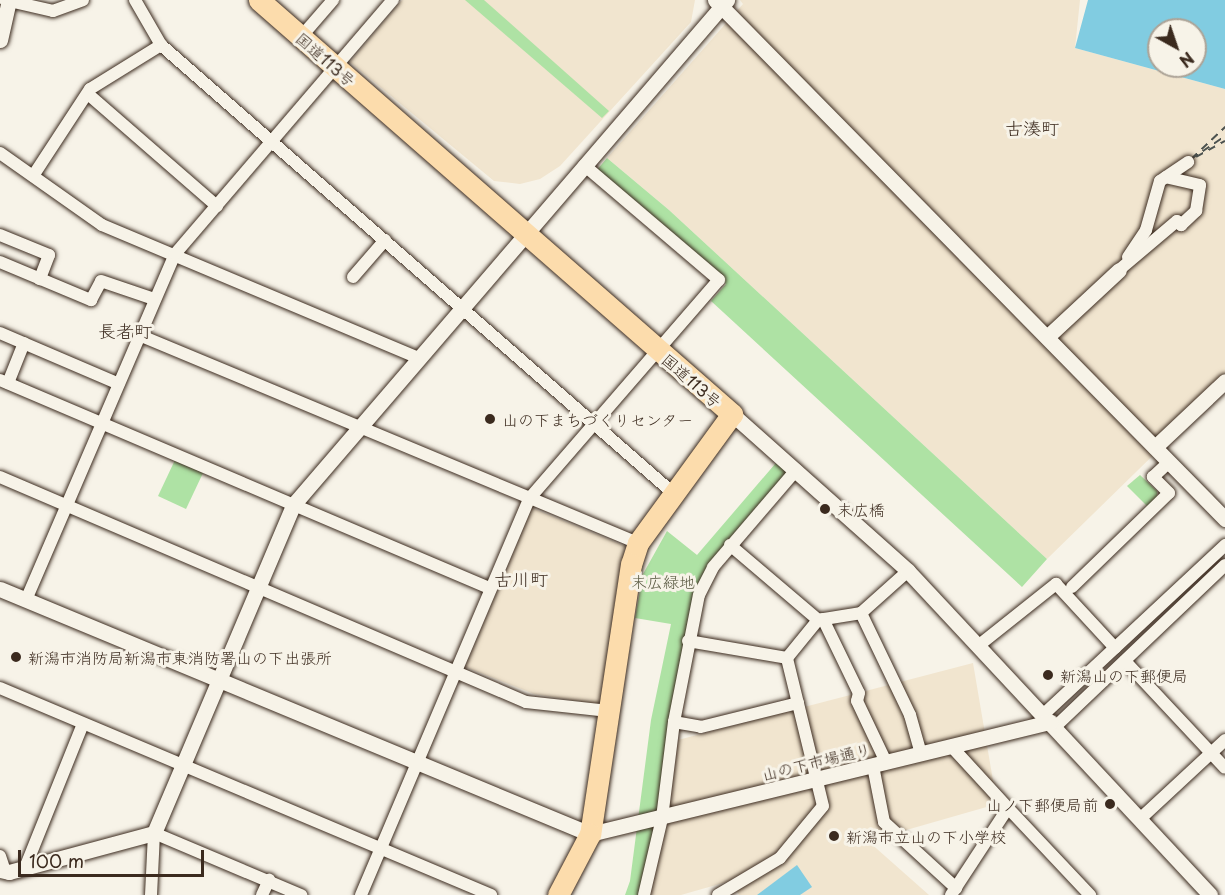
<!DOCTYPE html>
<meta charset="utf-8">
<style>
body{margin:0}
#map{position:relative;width:1225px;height:895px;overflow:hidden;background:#f7f3e8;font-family:"Playpen Sans","Klee One",sans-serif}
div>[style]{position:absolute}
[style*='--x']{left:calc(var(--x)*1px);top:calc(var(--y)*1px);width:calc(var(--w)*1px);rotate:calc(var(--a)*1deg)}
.built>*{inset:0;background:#f1e5cf}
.green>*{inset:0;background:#aee2a4}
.water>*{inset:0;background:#81cce1}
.ferry>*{height:1.5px;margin-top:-0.75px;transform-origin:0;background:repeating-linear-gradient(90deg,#4c524f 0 8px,transparent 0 14px)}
.roads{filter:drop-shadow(0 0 2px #3b2a1e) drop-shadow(0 0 2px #3b2a1e)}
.minor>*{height:12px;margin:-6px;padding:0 6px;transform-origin:6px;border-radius:6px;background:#f7f3e8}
.tertiary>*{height:15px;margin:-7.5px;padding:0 7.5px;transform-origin:7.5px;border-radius:7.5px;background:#f7f3e8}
.trunk>*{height:21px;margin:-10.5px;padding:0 10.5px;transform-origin:10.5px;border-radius:10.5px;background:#fcdcac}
.dots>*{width:16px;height:16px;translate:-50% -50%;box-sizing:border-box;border:3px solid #f7f3e8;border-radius:50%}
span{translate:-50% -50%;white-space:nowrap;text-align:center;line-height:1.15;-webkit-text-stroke:6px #f7f3e8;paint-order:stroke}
.street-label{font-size:16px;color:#3b2a1e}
.poi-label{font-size:16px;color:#3b2a1e}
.left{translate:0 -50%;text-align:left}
.right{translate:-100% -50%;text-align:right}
.park-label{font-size:16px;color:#585840}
.neighbourhood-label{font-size:18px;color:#3b2a1e}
.north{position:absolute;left:1147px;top:18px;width:60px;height:60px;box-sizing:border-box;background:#f7f3e8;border:2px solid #aca397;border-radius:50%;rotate:140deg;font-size:16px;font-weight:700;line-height:24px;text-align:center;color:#3b2a1e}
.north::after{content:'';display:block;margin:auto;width:21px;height:27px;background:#3b2a1e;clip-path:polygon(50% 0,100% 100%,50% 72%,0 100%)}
.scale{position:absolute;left:18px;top:850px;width:186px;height:27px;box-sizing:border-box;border:3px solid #3b2a1e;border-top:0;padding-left:8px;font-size:18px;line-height:21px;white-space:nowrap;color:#3b2a1e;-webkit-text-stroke:4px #f7f3e8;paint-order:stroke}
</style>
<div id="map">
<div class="built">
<i style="clip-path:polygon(402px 0,695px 0,691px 22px,560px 166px,540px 179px,520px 184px,494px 181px,350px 62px)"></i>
<i style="clip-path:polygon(740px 0,1080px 0,1075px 48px,1225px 89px,1225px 385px,1047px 559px,669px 210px,607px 158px,743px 4px)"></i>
<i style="clip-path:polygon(532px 508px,625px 546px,601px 705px,534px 694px,465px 667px)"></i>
<i style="clip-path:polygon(973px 663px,997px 804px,868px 841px,929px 895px,739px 895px,736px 890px,772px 869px,681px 895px,649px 895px,678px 740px)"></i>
</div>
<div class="green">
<i style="clip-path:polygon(465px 0,484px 0,609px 111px,602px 118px)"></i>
<i style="clip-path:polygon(607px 158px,669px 210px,1047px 559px,1022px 587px,711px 301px,726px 284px,596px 171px)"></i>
<i style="clip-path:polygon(781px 457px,796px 470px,730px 545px,699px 595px,644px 895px,625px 895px,630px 881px,651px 720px,671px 624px,635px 618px,643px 574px,667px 531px,697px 555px)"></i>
<i style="clip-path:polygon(175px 460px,203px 473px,186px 509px,158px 496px)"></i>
<i style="clip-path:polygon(1140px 475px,1157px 491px,1157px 498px,1148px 507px,1127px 486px)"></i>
</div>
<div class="water">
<i style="clip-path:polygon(evenodd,1088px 0,1225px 0,1225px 89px,1075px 48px,1088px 0,1159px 30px,1195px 30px,1195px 66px,1159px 66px,1159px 30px)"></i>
<i style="clip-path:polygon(797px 865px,812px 887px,800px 895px,757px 895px)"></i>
</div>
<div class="ferry">
<i style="--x:1196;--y:157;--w:33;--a:-29"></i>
<i style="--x:1191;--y:159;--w:47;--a:-43.3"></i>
<i style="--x:1191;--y:159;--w:41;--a:-34.1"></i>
</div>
<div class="roads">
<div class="minor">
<i style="--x:5;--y:0;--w:49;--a:12.9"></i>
<i style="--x:53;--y:11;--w:32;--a:-20"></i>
<i style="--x:135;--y:0;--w:52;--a:60"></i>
<i style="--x:161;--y:45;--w:680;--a:41.19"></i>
<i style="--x:301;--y:37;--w:49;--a:-49.1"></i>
<i style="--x:88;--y:94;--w:171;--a:41"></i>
<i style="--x:0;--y:153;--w:125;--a:35.2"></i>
<i style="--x:102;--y:225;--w:344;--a:22.8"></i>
<i style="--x:33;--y:176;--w:104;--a:-56.8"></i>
<i style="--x:90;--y:89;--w:84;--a:-31.8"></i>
<i style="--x:0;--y:235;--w:53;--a:22.2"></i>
<i style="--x:49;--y:255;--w:26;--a:111"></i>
<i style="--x:1128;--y:257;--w:32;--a:-56"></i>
<i style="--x:1146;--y:230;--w:51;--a:-74.1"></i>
<i style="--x:1160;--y:181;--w:34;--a:-34"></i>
<i style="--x:0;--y:262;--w:99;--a:22.7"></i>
<i style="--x:91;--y:300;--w:21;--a:-62"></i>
<i style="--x:101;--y:281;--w:56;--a:18.8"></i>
<i style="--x:1119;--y:270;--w:76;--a:-40.2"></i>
<i style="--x:1177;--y:221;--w:6;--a:45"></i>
<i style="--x:1181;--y:225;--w:21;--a:-43"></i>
<i style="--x:1196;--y:211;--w:26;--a:-81"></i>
<i style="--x:1200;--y:185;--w:35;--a:-167"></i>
<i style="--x:353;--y:277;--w:49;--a:-49.1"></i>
<i style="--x:0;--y:333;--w:129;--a:23.2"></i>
<i style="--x:139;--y:335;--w:541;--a:22.63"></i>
<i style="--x:0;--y:380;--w:531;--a:23.04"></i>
<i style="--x:8;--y:383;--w:43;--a:-68.2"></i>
<i style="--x:0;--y:477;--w:572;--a:23.16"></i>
<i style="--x:526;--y:702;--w:83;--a:6.2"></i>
<i style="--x:730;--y:545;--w:116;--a:40.4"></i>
<i style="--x:1072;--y:587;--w:135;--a:-44.1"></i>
<i style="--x:1169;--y:493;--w:23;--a:-135"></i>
<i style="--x:1153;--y:477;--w:22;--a:-43"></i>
<i style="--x:26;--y:600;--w:377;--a:-66.7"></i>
<i style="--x:175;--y:254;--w:335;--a:-49.4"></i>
<i style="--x:861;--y:613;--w:113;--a:64.3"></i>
<i style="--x:910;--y:715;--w:41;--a:74.2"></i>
<i style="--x:823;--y:619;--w:82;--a:64.1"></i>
<i style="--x:859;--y:693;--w:8;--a:104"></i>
<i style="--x:857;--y:701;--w:68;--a:64.6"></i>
<i style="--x:688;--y:641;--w:100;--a:9.7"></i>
<i style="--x:978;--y:646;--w:100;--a:-38.5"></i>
<i style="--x:1056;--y:584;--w:87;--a:47.3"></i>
<i style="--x:1125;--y:661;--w:146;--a:46.9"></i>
<i style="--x:0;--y:688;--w:533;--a:22.86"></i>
<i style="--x:1044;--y:714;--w:248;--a:-43"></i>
<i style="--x:674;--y:722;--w:27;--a:10"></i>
<i style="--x:701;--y:727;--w:100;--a:-13.9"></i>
<i style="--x:1055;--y:727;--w:235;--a:-43.6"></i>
<i style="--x:873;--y:766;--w:57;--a:78.9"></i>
<i style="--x:884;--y:822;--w:98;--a:42.5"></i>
<i style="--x:1008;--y:808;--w:120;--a:46.7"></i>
<i style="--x:1140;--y:819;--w:116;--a:-42.9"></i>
<i style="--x:0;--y:856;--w:16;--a:72"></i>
<i style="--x:25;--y:868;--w:155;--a:-68.1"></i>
<i style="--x:151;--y:895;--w:62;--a:-87.2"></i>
<i style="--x:154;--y:833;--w:160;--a:22.9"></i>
<i style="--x:262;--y:895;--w:17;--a:-65"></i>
<i style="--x:361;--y:895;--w:430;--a:-67"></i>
<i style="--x:529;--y:499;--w:290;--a:-49.1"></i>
<i style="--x:719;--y:280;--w:177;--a:-139.6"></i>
<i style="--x:644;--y:895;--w:79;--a:-76.8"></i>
<i style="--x:662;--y:818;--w:97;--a:-82.9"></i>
<i style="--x:674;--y:722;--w:129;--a:-78.9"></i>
<i style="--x:699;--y:595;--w:31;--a:-63"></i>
<i style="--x:713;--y:567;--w:128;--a:-49.4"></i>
<i style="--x:718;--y:895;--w:72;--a:-30.8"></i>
<i style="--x:780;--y:858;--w:67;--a:-50.4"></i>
<i style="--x:823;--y:806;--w:152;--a:-103.7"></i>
<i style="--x:787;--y:658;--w:49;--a:-50.8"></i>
<i style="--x:818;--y:620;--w:44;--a:-9.2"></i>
<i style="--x:861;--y:613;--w:63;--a:-41.8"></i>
<i style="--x:951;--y:895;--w:104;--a:-56.8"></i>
<i style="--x:1008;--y:808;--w:83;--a:-132.6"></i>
</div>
<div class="tertiary">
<i style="--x:715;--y:0;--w:728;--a:45.5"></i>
<i style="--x:0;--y:40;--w:41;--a:-77.3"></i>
<i style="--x:1047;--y:337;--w:98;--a:-42.9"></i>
<i style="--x:732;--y:414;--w:236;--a:41.7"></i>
<i style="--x:908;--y:571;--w:443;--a:47"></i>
<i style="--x:1155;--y:447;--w:96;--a:-43.3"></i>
<i style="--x:0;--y:589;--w:639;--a:22.55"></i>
<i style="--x:590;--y:834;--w:474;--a:-13.7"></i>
<i style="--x:0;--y:870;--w:9;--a:13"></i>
<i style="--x:9;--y:872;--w:150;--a:-15.1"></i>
<i style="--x:154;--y:833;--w:356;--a:-67"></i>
<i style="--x:293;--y:505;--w:666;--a:-49.32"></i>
</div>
<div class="trunk">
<i style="--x:259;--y:0;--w:629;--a:41.19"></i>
<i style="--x:732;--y:414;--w:160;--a:126.1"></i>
<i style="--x:638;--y:543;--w:22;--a:108"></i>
<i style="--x:631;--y:564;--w:273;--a:98.6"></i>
<i style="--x:590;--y:834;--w:69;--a:117.7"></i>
</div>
</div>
<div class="dots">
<i style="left:490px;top:419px;background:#3b2a1e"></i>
<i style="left:825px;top:509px;background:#3b2a1e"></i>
<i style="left:16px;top:657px;background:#3b2a1e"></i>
<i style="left:1048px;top:675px;background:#3b2a1e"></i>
<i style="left:1110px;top:804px;background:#3b2a1e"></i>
<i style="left:834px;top:836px;background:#3b2a1e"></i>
</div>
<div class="street-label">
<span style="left:326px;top:59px;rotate:41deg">国道113号</span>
<span style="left:692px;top:380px;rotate:41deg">国道113号</span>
<span style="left:816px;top:761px;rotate:-14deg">山の下市場通り</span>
</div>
<div class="poi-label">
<span class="left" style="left:502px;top:419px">山の下まちづくりセンター</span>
<span class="left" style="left:837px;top:509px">末広橋</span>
<span class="left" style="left:28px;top:657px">新潟市消防局新潟市東消防署山の下出張所</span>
<span class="left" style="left:1060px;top:675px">新潟山の下郵便局</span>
<span class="right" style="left:1098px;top:804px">山ノ下郵便局前</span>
<span class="left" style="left:846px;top:836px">新潟市立山の下小学校</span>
</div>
<div class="park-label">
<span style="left:663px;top:581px">末広緑地</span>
</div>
<div class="neighbourhood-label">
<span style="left:1032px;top:128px">古湊町</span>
<span style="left:125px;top:331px">長者町</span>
<span style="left:521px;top:579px">古川町</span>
</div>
<div class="north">N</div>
<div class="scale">100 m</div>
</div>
